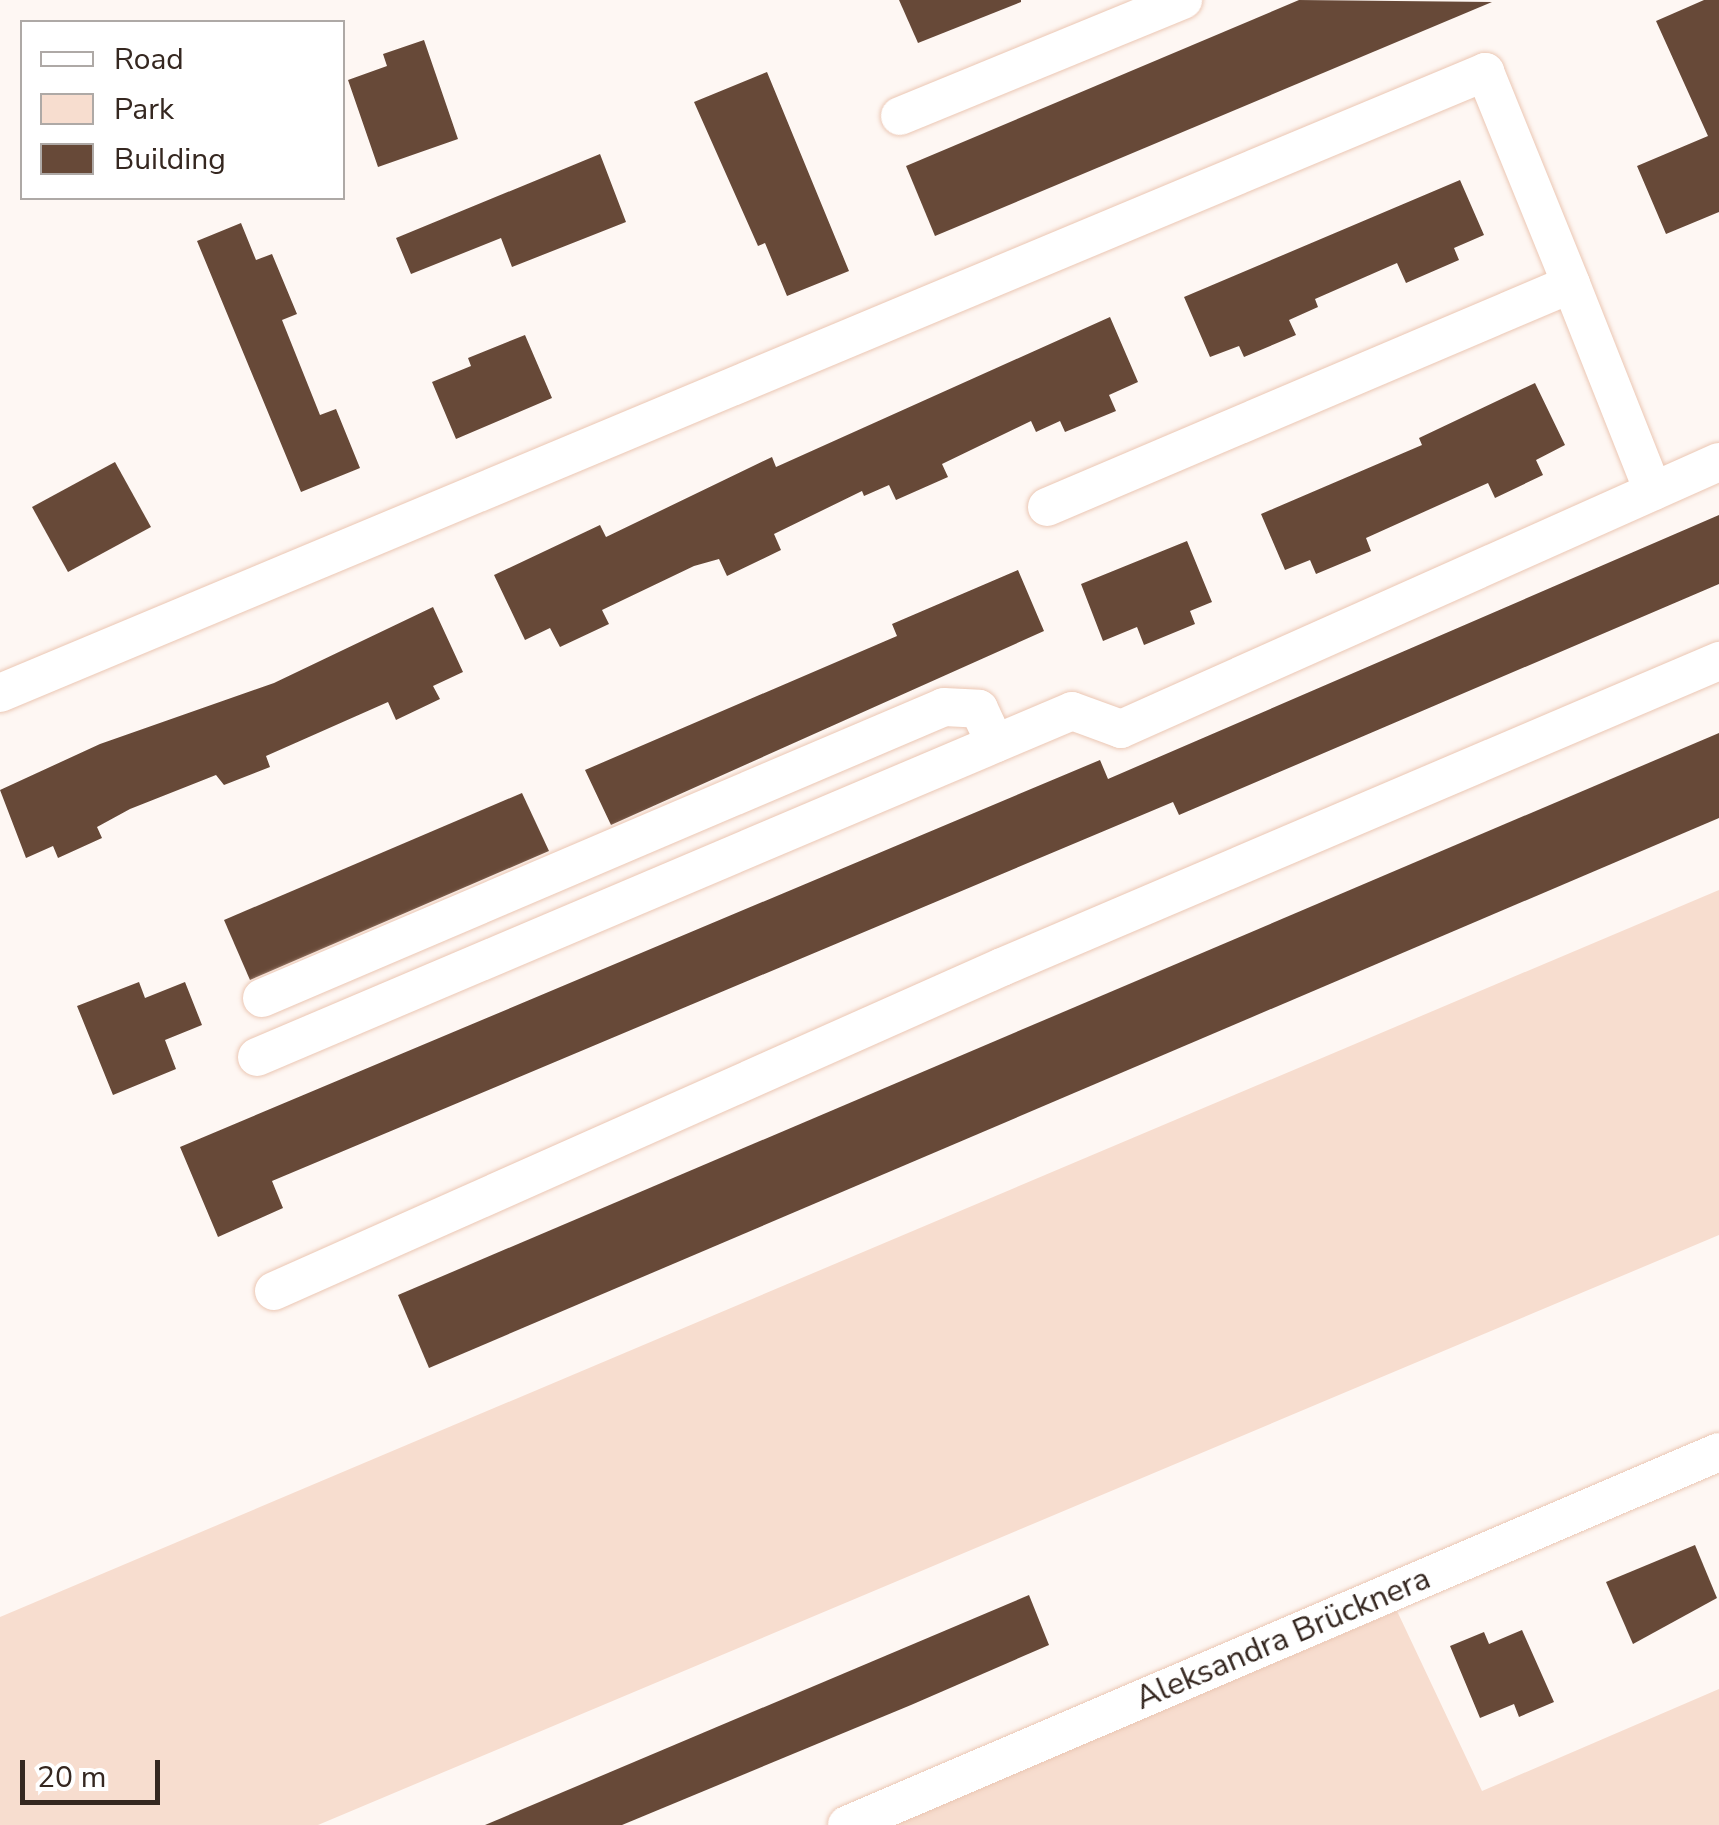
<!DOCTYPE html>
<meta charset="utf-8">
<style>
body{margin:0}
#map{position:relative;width:1719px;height:1825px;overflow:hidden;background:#fef7f3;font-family:"Nunito Sans",sans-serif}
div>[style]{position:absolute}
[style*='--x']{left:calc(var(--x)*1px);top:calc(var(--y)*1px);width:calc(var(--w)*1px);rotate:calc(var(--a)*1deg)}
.green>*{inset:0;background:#f7ddcf}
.building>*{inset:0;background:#674938}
.roads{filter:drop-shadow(0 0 2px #ebc7b4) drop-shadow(0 0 2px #ebc7b4)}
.minor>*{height:38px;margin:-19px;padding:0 19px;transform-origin:19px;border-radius:19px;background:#fff}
span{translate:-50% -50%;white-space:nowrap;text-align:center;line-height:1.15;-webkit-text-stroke:10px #fff;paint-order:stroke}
.street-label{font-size:32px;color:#352720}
.legend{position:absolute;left:20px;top:20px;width:325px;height:180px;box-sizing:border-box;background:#fff;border:2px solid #aea9a6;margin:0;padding:12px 18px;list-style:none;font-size:30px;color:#352720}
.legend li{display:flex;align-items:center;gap:20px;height:50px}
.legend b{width:50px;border:2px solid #aea9a6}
.scale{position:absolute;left:20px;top:1760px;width:140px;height:45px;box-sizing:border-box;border:5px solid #352720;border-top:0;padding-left:12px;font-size:30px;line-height:35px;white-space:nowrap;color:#352720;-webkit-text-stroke:8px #fff;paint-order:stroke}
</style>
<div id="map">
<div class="green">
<i style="clip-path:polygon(1719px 890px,1719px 1235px,318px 1825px,0 1825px,0 1617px)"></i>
<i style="clip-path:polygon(1397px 1611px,1482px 1791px,1719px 1689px,1719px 1825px,893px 1825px)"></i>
</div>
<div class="building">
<i style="clip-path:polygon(899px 0,1021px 0,1021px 2px,918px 43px)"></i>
<i style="clip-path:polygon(1299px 0,1492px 2px,935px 236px,906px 166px)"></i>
<i style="clip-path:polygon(1704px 0,1719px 0,1719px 212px,1666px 234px,1637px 166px,1708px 136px,1656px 21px)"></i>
<i style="clip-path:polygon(424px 40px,458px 139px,378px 167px,348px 80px,387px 66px,383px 54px)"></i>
<i style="clip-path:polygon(767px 72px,849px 271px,787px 296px,765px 243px,758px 246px,694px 102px)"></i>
<i style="clip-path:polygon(600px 154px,626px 222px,512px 267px,501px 238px,411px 274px,396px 238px)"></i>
<i style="clip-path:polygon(1460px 180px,1484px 235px,1454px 248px,1459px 260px,1406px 283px,1397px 263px,1315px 299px,1318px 307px,1289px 320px,1296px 335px,1244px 357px,1239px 346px,1210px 357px,1184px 297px)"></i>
<i style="clip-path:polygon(241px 223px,256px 260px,272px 254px,297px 314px,282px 320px,320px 415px,336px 409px,360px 468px,301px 492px,197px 241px)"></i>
<i style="clip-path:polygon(1110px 317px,1138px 382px,1109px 395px,1116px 411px,1065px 432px,1060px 421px,1036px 432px,1031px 421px,942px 464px,948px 477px,896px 500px,889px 485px,864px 496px,862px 491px,774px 534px,781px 550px,727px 576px,719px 559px,694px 566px,602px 610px,609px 624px,560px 647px,550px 628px,525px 640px,494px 575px,600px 525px,606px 537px,772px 457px,776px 467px)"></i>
<i style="clip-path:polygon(525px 335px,552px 398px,456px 439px,432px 382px,471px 366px,468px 358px)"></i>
<i style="clip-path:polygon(1535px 383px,1565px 445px,1536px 460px,1543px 475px,1495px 498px,1488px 483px,1366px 538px,1371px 551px,1316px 574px,1310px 560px,1285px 570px,1261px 514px,1422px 445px,1419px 438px)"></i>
<i style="clip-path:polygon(115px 462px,151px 527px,68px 572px,32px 507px)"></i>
<i style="clip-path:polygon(1719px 515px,1719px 584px,1179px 815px,1173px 802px,272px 1181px,283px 1208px,218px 1237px,180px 1147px,1100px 760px,1108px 779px)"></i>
<i style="clip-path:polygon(1187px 541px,1212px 602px,1190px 611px,1195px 624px,1144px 645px,1137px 627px,1103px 641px,1081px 584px)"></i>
<i style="clip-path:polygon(1018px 570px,1044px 631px,611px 825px,585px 770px,897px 636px,892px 624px)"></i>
<i style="clip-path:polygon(433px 607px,463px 672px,433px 686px,440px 699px,396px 720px,388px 702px,266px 756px,270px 767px,224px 785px,216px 775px,130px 809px,97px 827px,102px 838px,58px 858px,53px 846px,26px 858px,0 790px,100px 744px,274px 683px)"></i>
<i style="clip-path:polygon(1719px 733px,1719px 818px,429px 1368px,398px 1295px)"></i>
<i style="clip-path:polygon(522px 793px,549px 851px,250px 980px,224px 920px)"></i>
<i style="clip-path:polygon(139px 982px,145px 998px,185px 982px,202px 1025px,165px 1040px,176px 1069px,113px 1095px,77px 1006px)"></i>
<i style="clip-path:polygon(1695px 1545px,1717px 1598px,1633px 1644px,1606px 1582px)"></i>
<i style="clip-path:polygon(1029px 1595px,1049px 1645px,911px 1705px,622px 1825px,485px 1825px)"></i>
<i style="clip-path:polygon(1522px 1630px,1554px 1702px,1519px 1717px,1514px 1704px,1480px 1718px,1450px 1646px,1484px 1632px,1489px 1644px)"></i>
</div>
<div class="roads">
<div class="minor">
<i style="--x:900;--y:116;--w:306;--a:-22.3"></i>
<i style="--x:1047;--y:507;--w:569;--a:-23.05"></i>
<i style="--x:1571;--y:284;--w:223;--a:68.4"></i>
<i style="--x:0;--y:693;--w:1610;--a:-22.69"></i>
<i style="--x:1485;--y:72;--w:229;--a:67.9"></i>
<i style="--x:262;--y:998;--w:741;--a:-23.11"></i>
<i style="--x:944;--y:707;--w:35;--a:3"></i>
<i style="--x:979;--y:709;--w:38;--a:65"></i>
<i style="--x:257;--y:1057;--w:885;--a:-23"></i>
<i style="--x:1072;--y:711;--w:52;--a:20.2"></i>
<i style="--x:1121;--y:729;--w:655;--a:-24.06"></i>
<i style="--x:274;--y:1291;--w:797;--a:-23.99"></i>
<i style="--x:1002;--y:967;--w:780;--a:-23.11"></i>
<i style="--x:847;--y:1825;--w:948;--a:-23.16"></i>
</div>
</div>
<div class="street-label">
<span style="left:1283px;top:1639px;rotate:-23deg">Aleksandra Brücknera</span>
</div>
<ul class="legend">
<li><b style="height:12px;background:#fff"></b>Road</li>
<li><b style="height:28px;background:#f7ddcf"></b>Park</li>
<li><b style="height:28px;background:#674938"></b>Building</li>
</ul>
<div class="scale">20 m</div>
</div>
